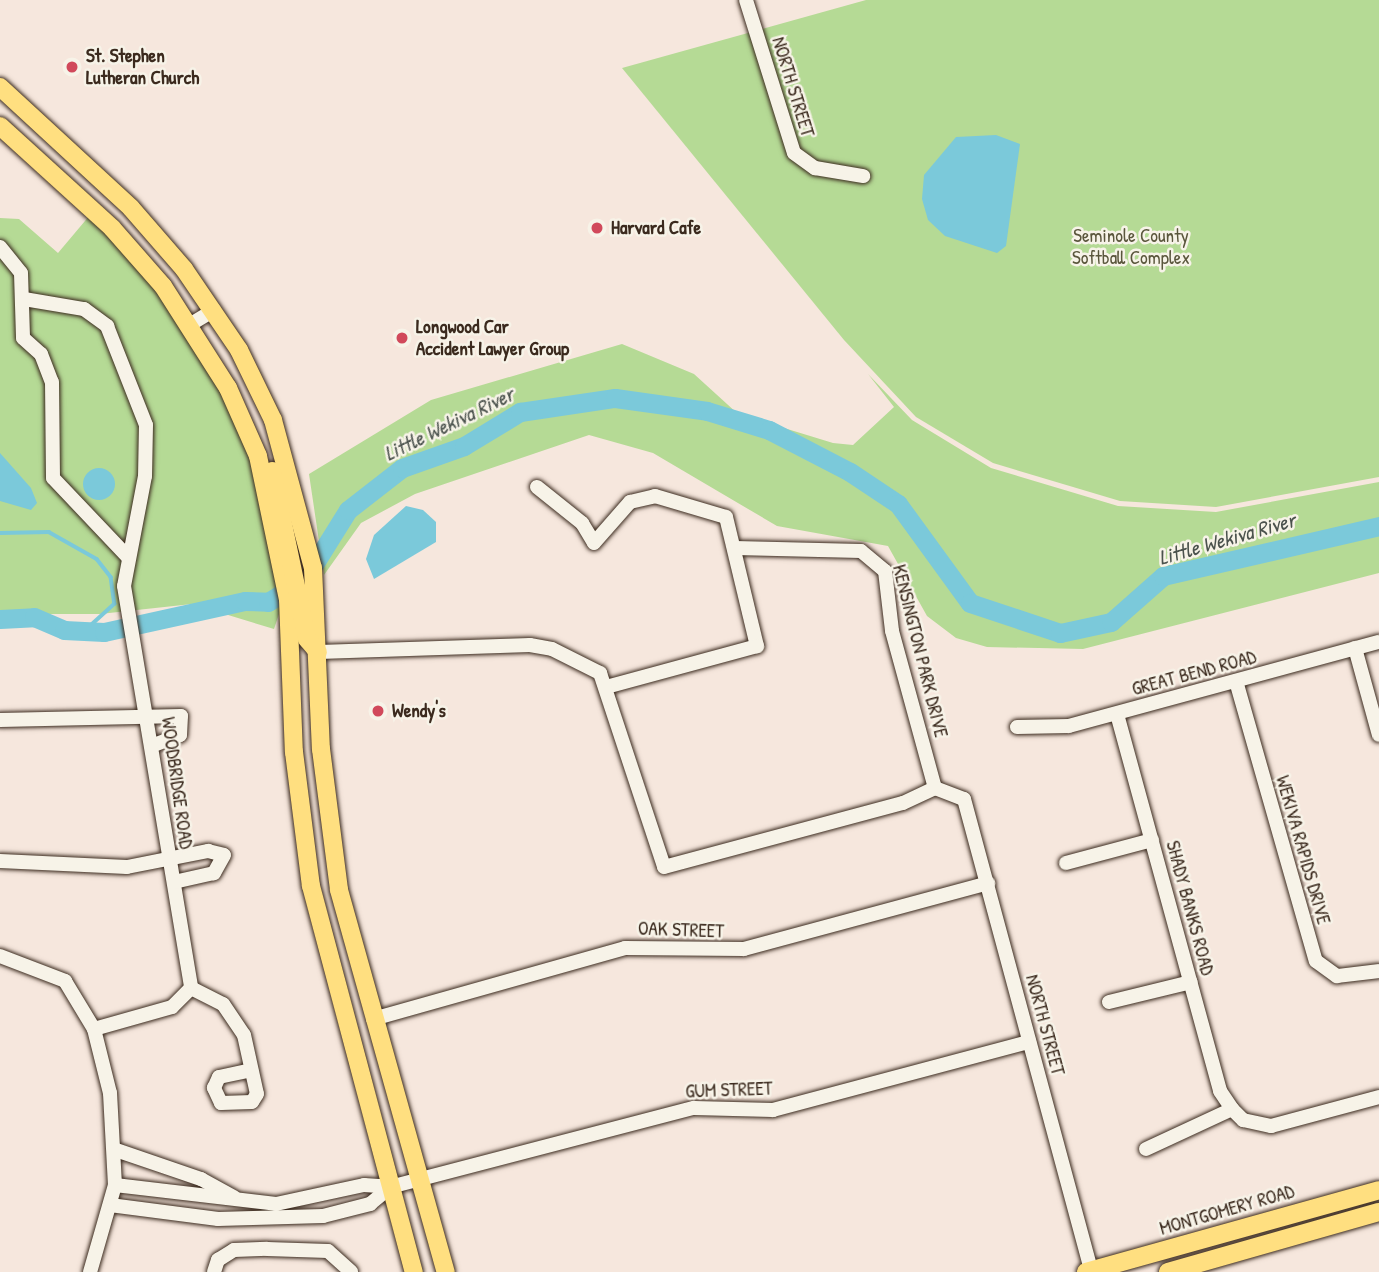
<!DOCTYPE html>
<style>
body{margin:0}
#map{position:relative;width:1379px;height:1272px;overflow:hidden;background:#f6e7dd;font-family:"Patrick Hand",sans-serif}
div>[style]{position:absolute}
[style*='--x']{left:calc(var(--x)*1px);top:calc(var(--y)*1px);width:calc(var(--w)*1px);rotate:calc(var(--a)*1deg)}
.green>*{inset:0;background:#b5da95}
.water>*{inset:0;background:#7bc9da}
.round{border-radius:50%}
.stream>*{height:3.5px;margin:-1.75px;padding:0 1.75px;transform-origin:1.75px;border-radius:1.75px;background:#7bc9da}
.river>*{height:19px;margin:-9.5px;padding:0 9.5px;transform-origin:9.5px;border-radius:9.5px;background:#7bc9da}
.roads{filter:drop-shadow(0 0 2px #3b2a1e) drop-shadow(0 0 2px #3b2a1e)}
.minor>*{height:14px;margin:-7px;padding:0 7px;transform-origin:7px;border-radius:7px;background:#f7f3e8}
.major>*{height:18px;margin:-9px;padding:0 9px;transform-origin:9px;border-radius:9px;background:#ffdf80}
.dots>*{width:19px;height:19px;translate:-50% -50%;box-sizing:border-box;border:4px solid #f7f3e8;border-radius:50%}
span{translate:-50% -50%;white-space:nowrap;text-align:center;line-height:1.15;-webkit-text-stroke:5px #f7f3e8;paint-order:stroke}
.poi-label{font-size:19px;color:#3b2a1e;font-weight:700}
.left{translate:0 -50%;text-align:left}
.street-label{font-size:19px;color:#3b2a1e}
.park-label{font-size:19px;color:#5a563c}
.water-label{font-size:21px;color:#4b524d;font-style:italic}
</style>
<div id="map">
<div class="green">
<i style="clip-path:polygon(866px 0,1379px 0,1379px 477px,1216px 507px,1120px 501px,993px 463px,916px 417px,844px 340px,622px 68px)"></i>
<i style="clip-path:polygon(90px 215px,169px 305px,207px 362px,251px 455px,282px 605px,274px 629px,192px 604px,100px 614px,0 614px,0 218px,19px 219px,58px 253px)"></i>
<i style="clip-path:polygon(622px 344px,694px 374px,738px 414px,833px 443px,853px 445px,894px 407px,868px 374px,912px 420px,991px 468px,1118px 506px,1216px 512px,1379px 482px,1379px 573px,1083px 649px,987px 647px,956px 638px,927px 616px,888px 546px,777px 526px,653px 453px,589px 435px,415px 494px,361px 523px,324px 575px,309px 474px,431px 400px)"></i>
</div>
<div class="water">
<i style="clip-path:polygon(996px 135px,1020px 144px,1006px 246px,997px 253px,945px 236px,928px 220px,922px 199px,924px 175px,956px 137px)"></i>
<i style="clip-path:polygon(0 453px,31px 488px,37px 503px,31px 510px,0 501px)"></i>
<i class="round" style="left:83px;top:468px;width:32px;height:32px"></i>
<i style="clip-path:polygon(406px 506px,423px 510px,436px 522px,436px 542px,374px 579px,366px 559px,374px 535px)"></i>
</div>
<div class="stream">
<i style="--x:0;--y:533;--w:49;--a:-1.2"></i>
<i style="--x:49;--y:532;--w:55;--a:29.4"></i>
<i style="--x:97;--y:559;--w:23;--a:52"></i>
<i style="--x:111;--y:577;--w:27;--a:82"></i>
<i style="--x:115;--y:604;--w:40;--a:138"></i>
</div>
<div class="river">
<i style="--x:0;--y:619;--w:34;--a:-3"></i>
<i style="--x:34;--y:617;--w:33;--a:23"></i>
<i style="--x:64;--y:630;--w:40;--a:2.9"></i>
<i style="--x:104;--y:632;--w:144;--a:-12.4"></i>
<i style="--x:245;--y:601;--w:23;--a:2"></i>
<i style="--x:268;--y:602;--w:44;--a:-31.9"></i>
<i style="--x:305;--y:579;--w:81;--a:-58.1"></i>
<i style="--x:348;--y:510;--w:68;--a:-37.9"></i>
<i style="--x:402;--y:468;--w:66;--a:-19.5"></i>
<i style="--x:464;--y:446;--w:66;--a:-31.3"></i>
<i style="--x:520;--y:412;--w:96;--a:-8.4"></i>
<i style="--x:615;--y:398;--w:93;--a:8"></i>
<i style="--x:707;--y:411;--w:65;--a:17"></i>
<i style="--x:769;--y:430;--w:91;--a:27.4"></i>
<i style="--x:850;--y:472;--w:58;--a:33.7"></i>
<i style="--x:898;--y:504;--w:122;--a:54"></i>
<i style="--x:970;--y:603;--w:95;--a:18.4"></i>
<i style="--x:1060;--y:633;--w:52;--a:-12.2"></i>
<i style="--x:1111;--y:622;--w:69;--a:-41.5"></i>
<i style="--x:1163;--y:576;--w:222;--a:-13"></i>
</div>
<div class="roads">
<div class="minor">
<i style="--x:746;--y:0;--w:160;--a:72.6"></i>
<i style="--x:794;--y:153;--w:26;--a:36"></i>
<i style="--x:815;--y:168;--w:49;--a:9.5"></i>
<i style="--x:0;--y:247;--w:33;--a:51"></i>
<i style="--x:21;--y:273;--w:65;--a:88.2"></i>
<i style="--x:23;--y:338;--w:24;--a:42"></i>
<i style="--x:41;--y:354;--w:30;--a:69"></i>
<i style="--x:52;--y:382;--w:96;--a:89.4"></i>
<i style="--x:53;--y:478;--w:109;--a:46.5"></i>
<i style="--x:24;--y:299;--w:61;--a:9.5"></i>
<i style="--x:84;--y:309;--w:29;--a:36"></i>
<i style="--x:107;--y:326;--w:106;--a:68.5"></i>
<i style="--x:146;--y:425;--w:51;--a:91.1"></i>
<i style="--x:145;--y:476;--w:112;--a:100.8"></i>
<i style="--x:124;--y:586;--w:408;--a:80.5"></i>
<i style="--x:191;--y:988;--w:27;--a:135"></i>
<i style="--x:172;--y:1007;--w:81;--a:164.2"></i>
<i style="--x:191;--y:324;--w:27;--a:-31"></i>
<i style="--x:537;--y:487;--w:58;--a:38.7"></i>
<i style="--x:582;--y:523;--w:23;--a:59"></i>
<i style="--x:594;--y:543;--w:55;--a:-48.7"></i>
<i style="--x:630;--y:502;--w:26;--a:-13"></i>
<i style="--x:655;--y:496;--w:74;--a:16.5"></i>
<i style="--x:726;--y:517;--w:133;--a:76.5"></i>
<i style="--x:757;--y:646;--w:156;--a:164.8"></i>
<i style="--x:735;--y:548;--w:126;--a:1.4"></i>
<i style="--x:861;--y:551;--w:31;--a:40"></i>
<i style="--x:885;--y:571;--w:60;--a:83.3"></i>
<i style="--x:892;--y:631;--w:163;--a:74.7"></i>
<i style="--x:935;--y:788;--w:31;--a:21"></i>
<i style="--x:964;--y:799;--w:488;--a:74.9"></i>
<i style="--x:1355;--y:648;--w:90;--a:74.6"></i>
<i style="--x:319;--y:652;--w:211;--a:-1.9"></i>
<i style="--x:530;--y:645;--w:22;--a:10"></i>
<i style="--x:552;--y:649;--w:54;--a:26.6"></i>
<i style="--x:600;--y:673;--w:204;--a:71.7"></i>
<i style="--x:664;--y:867;--w:247;--a:-15"></i>
<i style="--x:903;--y:803;--w:35;--a:-25"></i>
<i style="--x:1236;--y:681;--w:291;--a:74.1"></i>
<i style="--x:1316;--y:961;--w:26;--a:36"></i>
<i style="--x:1337;--y:976;--w:42;--a:-6.8"></i>
<i style="--x:1117;--y:714;--w:391;--a:74.7"></i>
<i style="--x:1220;--y:1091;--w:22;--a:56"></i>
<i style="--x:1232;--y:1109;--w:16;--a:45"></i>
<i style="--x:1243;--y:1120;--w:29;--a:12"></i>
<i style="--x:1271;--y:1126;--w:112;--a:-15"></i>
<i style="--x:0;--y:720;--w:181;--a:-1.3"></i>
<i style="--x:181;--y:716;--w:19;--a:93"></i>
<i style="--x:180;--y:735;--w:28;--a:159"></i>
<i style="--x:1017;--y:727;--w:52;--a:-1.1"></i>
<i style="--x:1069;--y:726;--w:321;--a:-15.2"></i>
<i style="--x:0;--y:861;--w:127;--a:2.7"></i>
<i style="--x:127;--y:867;--w:83;--a:-11.2"></i>
<i style="--x:208;--y:851;--w:16;--a:14"></i>
<i style="--x:224;--y:855;--w:21;--a:119"></i>
<i style="--x:214;--y:873;--w:41;--a:167.3"></i>
<i style="--x:1066;--y:863;--w:89;--a:-15"></i>
<i style="--x:0;--y:956;--w:70;--a:21"></i>
<i style="--x:65;--y:981;--w:56;--a:58.9"></i>
<i style="--x:94;--y:1029;--w:66;--a:76"></i>
<i style="--x:110;--y:1093;--w:92;--a:86.9"></i>
<i style="--x:115;--y:1185;--w:91;--a:106"></i>
<i style="--x:191;--y:988;--w:36;--a:27"></i>
<i style="--x:223;--y:1004;--w:37;--a:56"></i>
<i style="--x:244;--y:1035;--w:60;--a:77.6"></i>
<i style="--x:257;--y:1094;--w:9;--a:122"></i>
<i style="--x:252;--y:1102;--w:31;--a:178"></i>
<i style="--x:221;--y:1103;--w:17;--a:-115"></i>
<i style="--x:214;--y:1088;--w:12;--a:-66"></i>
<i style="--x:219;--y:1077;--w:33;--a:-12"></i>
<i style="--x:1109;--y:1002;--w:84;--a:-13.7"></i>
<i style="--x:373;--y:1019;--w:262;--a:-15.7"></i>
<i style="--x:625;--y:948;--w:119;--a:0.5"></i>
<i style="--x:744;--y:949;--w:253;--a:-15.1"></i>
<i style="--x:1146;--y:1149;--w:95;--a:-24.9"></i>
<i style="--x:116;--y:1150;--w:90;--a:18.8"></i>
<i style="--x:201;--y:1179;--w:38;--a:29"></i>
<i style="--x:115;--y:1185;--w:162;--a:6.7"></i>
<i style="--x:276;--y:1204;--w:90;--a:-12.2"></i>
<i style="--x:364;--y:1185;--w:26;--a:4"></i>
<i style="--x:390;--y:1187;--w:314;--a:-14.6"></i>
<i style="--x:694;--y:1108;--w:79;--a:1.5"></i>
<i style="--x:773;--y:1110;--w:265;--a:-14.9"></i>
<i style="--x:110;--y:1205;--w:109;--a:7.4"></i>
<i style="--x:218;--y:1219;--w:105;--a:-1.6"></i>
<i style="--x:323;--y:1216;--w:49;--a:-14.3"></i>
<i style="--x:370;--y:1204;--w:26;--a:-40"></i>
<i style="--x:214;--y:1272;--w:13;--a:-72"></i>
<i style="--x:218;--y:1260;--w:19;--a:-32"></i>
<i style="--x:234;--y:1250;--w:33;--a:-2"></i>
<i style="--x:267;--y:1249;--w:61;--a:1.9"></i>
<i style="--x:328;--y:1251;--w:31;--a:42"></i>
</div>
<div class="major">
<i style="--x:0;--y:87;--w:178;--a:42.7"></i>
<i style="--x:131;--y:208;--w:81;--a:49"></i>
<i style="--x:184;--y:269;--w:98;--a:55.8"></i>
<i style="--x:239;--y:350;--w:78;--a:64.1"></i>
<i style="--x:273;--y:420;--w:153;--a:74.9"></i>
<i style="--x:313;--y:568;--w:181;--a:87.5"></i>
<i style="--x:321;--y:749;--w:142;--a:82.7"></i>
<i style="--x:339;--y:890;--w:397;--a:74.4"></i>
<i style="--x:0;--y:126;--w:151;--a:42.3"></i>
<i style="--x:112;--y:228;--w:77;--a:48.7"></i>
<i style="--x:163;--y:286;--w:121;--a:57.5"></i>
<i style="--x:228;--y:388;--w:74;--a:66.2"></i>
<i style="--x:258;--y:456;--w:146;--a:78.2"></i>
<i style="--x:288;--y:599;--w:153;--a:87.8"></i>
<i style="--x:294;--y:752;--w:135;--a:82.8"></i>
<i style="--x:311;--y:886;--w:400;--a:75.1"></i>
<i style="--x:272;--y:471;--w:172;--a:78.2"></i>
<i style="--x:307;--y:639;--w:17;--a:50"></i>
<i style="--x:1086;--y:1272;--w:304;--a:-15.6"></i>
<i style="--x:1168;--y:1272;--w:219;--a:-15.9"></i>
</div>
</div>
<div class="dots">
<i style="left:72px;top:67px;background:#d1495b"></i>
<i style="left:597px;top:228px;background:#d1495b"></i>
<i style="left:402px;top:338px;background:#d1495b"></i>
<i style="left:378px;top:711px;background:#d1495b"></i>
</div>
<div class="poi-label">
<span class="left" style="left:86px;top:67px">St. Stephen<br>Lutheran Church</span>
<span class="left" style="left:611px;top:228px">Harvard Cafe</span>
<span class="left" style="left:416px;top:338px">Longwood Car<br>Accident Lawyer Group</span>
<span class="left" style="left:392px;top:711px">Wendy's</span>
</div>
<div class="street-label">
<span style="left:793px;top:87px;rotate:73deg">NORTH STREET</span>
<span style="left:920px;top:651px;rotate:76deg">KENSINGTON PARK DRIVE</span>
<span style="left:1194px;top:673px;rotate:-15deg">GREAT BEND ROAD</span>
<span style="left:177px;top:783px;rotate:82deg">WOODBRIDGE ROAD</span>
<span style="left:1303px;top:850px;rotate:74deg">WEKIVA RAPIDS DRIVE</span>
<span style="left:1190px;top:908px;rotate:75deg">SHADY BANKS ROAD</span>
<span style="left:681px;top:930px;rotate:2deg">OAK STREET</span>
<span style="left:1045px;top:1025px;rotate:75deg">NORTH STREET</span>
<span style="left:729px;top:1090px;rotate:-2deg">GUM STREET</span>
<span style="left:1227px;top:1210px;rotate:-16deg">MONTGOMERY ROAD</span>
</div>
<div class="park-label">
<span style="left:1131px;top:247px">Seminole County<br>Softball Complex</span>
</div>
<div class="water-label">
<span style="left:449px;top:424px;rotate:-26deg">Little Wekiva River</span>
<span style="left:1227px;top:539px;rotate:-16deg">Little Wekiva River</span>
</div>
</div>
